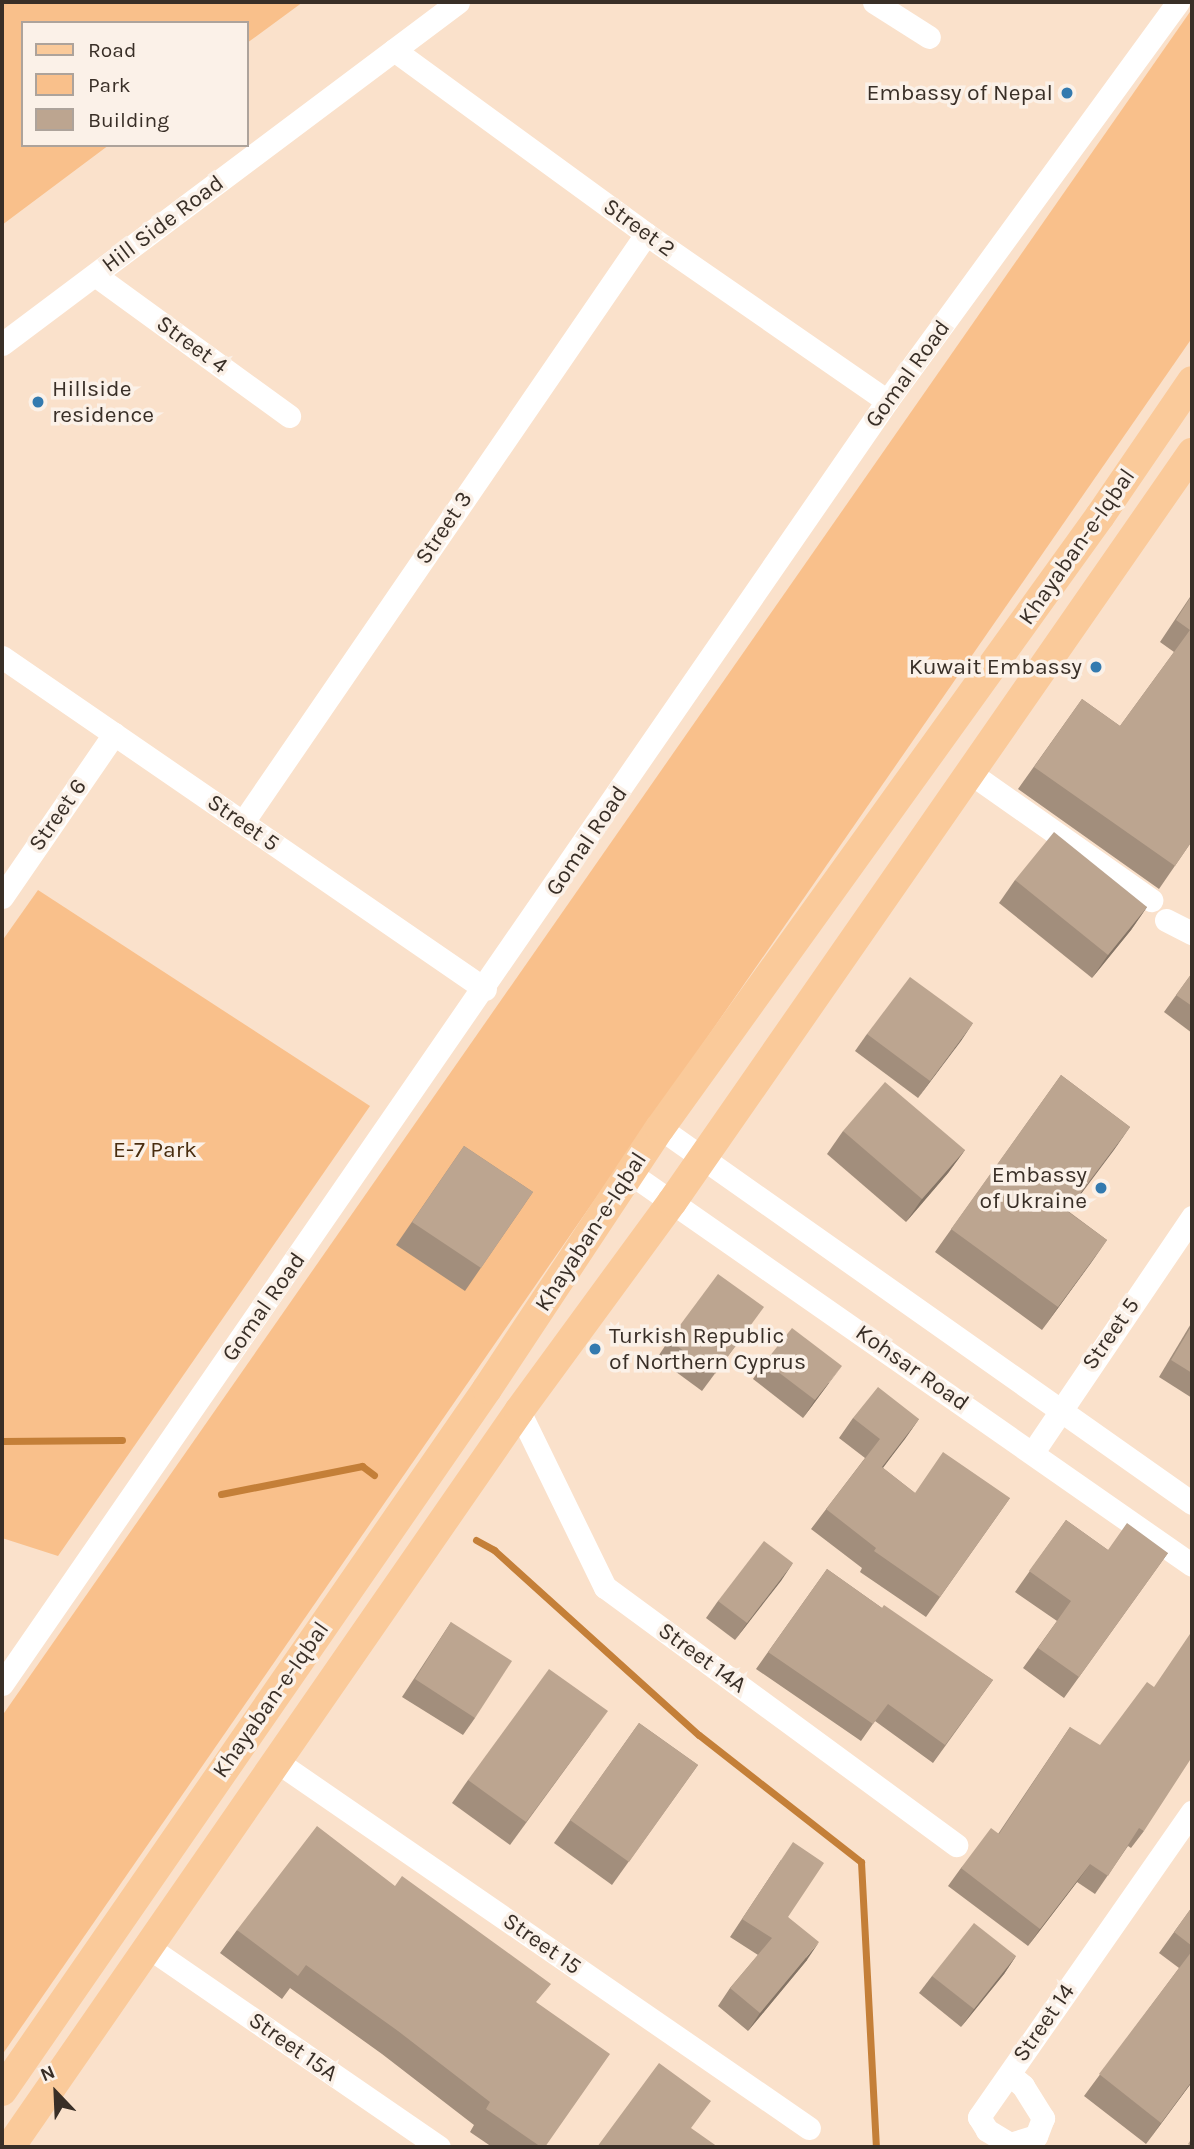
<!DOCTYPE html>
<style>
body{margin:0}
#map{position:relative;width:1194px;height:2149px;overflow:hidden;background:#fae1cb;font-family:Karla,sans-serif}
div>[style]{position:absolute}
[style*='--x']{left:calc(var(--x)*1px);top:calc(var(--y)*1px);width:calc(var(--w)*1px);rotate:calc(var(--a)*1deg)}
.green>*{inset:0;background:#f9c08b}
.stream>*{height:7px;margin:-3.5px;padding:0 3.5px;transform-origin:3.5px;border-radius:3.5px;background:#c47f38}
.minor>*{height:23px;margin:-11.5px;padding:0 11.5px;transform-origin:11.5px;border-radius:11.5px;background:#fff}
.major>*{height:30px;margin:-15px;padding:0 15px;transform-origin:15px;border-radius:15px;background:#faca9a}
.wall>*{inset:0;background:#a28e7c}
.shaded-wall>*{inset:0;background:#847465}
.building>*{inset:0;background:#bca590}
.dots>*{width:19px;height:19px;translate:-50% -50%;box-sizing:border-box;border:4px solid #fbf1e8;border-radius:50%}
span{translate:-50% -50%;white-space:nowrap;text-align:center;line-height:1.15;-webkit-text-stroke:7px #fbf1e8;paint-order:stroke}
.poi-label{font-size:23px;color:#392f27}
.right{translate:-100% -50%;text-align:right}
.left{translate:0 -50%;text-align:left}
.street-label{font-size:23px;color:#392f27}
.park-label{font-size:23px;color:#492d0f}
.frame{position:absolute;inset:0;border:4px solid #392f27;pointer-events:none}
.legend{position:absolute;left:21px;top:21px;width:228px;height:126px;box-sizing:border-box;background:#fbf1e8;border:2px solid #ada39b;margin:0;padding:9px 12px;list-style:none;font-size:21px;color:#392f27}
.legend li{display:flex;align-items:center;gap:14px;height:35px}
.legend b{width:35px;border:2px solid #ada39b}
.north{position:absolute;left:21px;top:2058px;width:70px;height:70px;-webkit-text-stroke:5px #fbf1e8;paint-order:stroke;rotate:337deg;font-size:19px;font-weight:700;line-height:28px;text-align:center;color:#392f27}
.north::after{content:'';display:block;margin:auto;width:24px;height:32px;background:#392f27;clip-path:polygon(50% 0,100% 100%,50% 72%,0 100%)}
</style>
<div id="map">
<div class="green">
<i style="clip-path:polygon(2px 2px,303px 2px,247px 43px,247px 23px,23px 23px,23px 145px,109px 145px,2px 225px)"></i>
<i style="clip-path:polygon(1192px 9px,1192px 338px,2px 2055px,2px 1716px)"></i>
<i style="clip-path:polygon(38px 890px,370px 1106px,58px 1556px,2px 1538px,2px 941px)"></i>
</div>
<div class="stream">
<i style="--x:2;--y:1441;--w:120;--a:-0.5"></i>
<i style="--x:221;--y:1494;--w:144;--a:-11.2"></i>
<i style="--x:362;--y:1466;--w:15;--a:37"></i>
<i style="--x:476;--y:1540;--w:21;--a:29"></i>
<i style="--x:494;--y:1550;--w:276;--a:42.1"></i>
<i style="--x:699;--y:1735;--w:206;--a:38.1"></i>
<i style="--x:861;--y:1862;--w:285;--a:87"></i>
</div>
<div class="minor">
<i style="--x:874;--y:2;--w:65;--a:32.5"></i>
<i style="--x:394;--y:50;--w:312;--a:36.1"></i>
<i style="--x:646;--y:234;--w:293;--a:34.7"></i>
<i style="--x:95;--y:275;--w:240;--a:36"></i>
<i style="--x:2;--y:344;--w:570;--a:-36.87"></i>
<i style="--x:2;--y:657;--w:586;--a:34.5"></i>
<i style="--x:969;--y:772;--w:223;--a:35.1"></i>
<i style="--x:243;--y:822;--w:713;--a:-55.57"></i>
<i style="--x:2;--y:897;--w:198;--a:-55.5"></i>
<i style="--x:1166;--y:920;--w:29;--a:27"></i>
<i style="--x:660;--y:1128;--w:651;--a:35.18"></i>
<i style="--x:630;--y:1173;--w:685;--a:34.9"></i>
<i style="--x:519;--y:1411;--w:196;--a:64"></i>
<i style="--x:605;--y:1587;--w:436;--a:36.3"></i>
<i style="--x:1033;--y:1452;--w:284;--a:-55.9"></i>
<i style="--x:2;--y:1684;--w:1559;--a:-55.4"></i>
<i style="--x:887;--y:401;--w:494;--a:-53.9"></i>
<i style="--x:276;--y:1761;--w:647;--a:34.55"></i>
<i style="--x:148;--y:1947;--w:353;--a:34.5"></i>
<i style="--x:1010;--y:2075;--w:17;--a:40"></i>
<i style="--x:1023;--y:2086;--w:38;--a:58"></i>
<i style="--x:1043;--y:2118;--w:19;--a:111"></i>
<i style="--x:1036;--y:2136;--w:27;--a:163"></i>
<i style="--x:1010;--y:2144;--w:27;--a:-149"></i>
<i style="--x:987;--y:2130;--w:15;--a:-122"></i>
<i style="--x:979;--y:2117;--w:372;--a:-55.1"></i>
</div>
<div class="major">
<i style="--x:2;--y:2091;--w:853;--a:-55.36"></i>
<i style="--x:487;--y:1389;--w:313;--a:-56.5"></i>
<i style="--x:660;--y:1128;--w:754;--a:-54.29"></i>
<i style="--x:1100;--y:516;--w:163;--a:-55.7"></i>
<i style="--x:10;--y:2147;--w:895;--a:-55.33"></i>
<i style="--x:519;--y:1411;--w:259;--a:-53.8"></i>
<i style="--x:672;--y:1202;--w:912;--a:-55.23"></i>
</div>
<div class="wall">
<i style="clip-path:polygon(1192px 594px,1192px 841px,1159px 889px,1018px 789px,1082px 699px,1120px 726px,1174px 652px,1160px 642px)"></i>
<i style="clip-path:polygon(1015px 880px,1147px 907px,1131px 930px,1092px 978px,999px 903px)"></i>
<i style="clip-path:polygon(1192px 973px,1192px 1033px,1164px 1012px)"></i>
<i style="clip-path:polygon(973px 1023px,918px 1098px,855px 1051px,867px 1034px)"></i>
<i style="clip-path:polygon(1061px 1075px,1130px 1127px,1068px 1211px,1107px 1240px,1042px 1330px,935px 1252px)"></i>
<i style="clip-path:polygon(843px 1131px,965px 1150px,948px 1173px,906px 1222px,827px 1154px)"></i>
<i style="clip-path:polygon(464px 1146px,533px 1192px,465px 1291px,396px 1245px)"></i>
<i style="clip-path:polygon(1192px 1322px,1192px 1398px,1159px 1377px)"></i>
<i style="clip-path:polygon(751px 1325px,702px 1391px,657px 1358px,669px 1340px)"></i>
<i style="clip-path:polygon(765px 1362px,829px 1383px,803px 1418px,753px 1379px)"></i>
<i style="clip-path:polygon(853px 1418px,919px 1419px,883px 1468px,915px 1493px,1010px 1498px,926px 1617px,860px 1572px,862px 1568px,811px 1529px,865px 1458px,839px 1438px)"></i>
<i style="clip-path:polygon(1066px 1520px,1108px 1550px,1168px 1553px,1064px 1698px,1023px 1668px,1057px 1621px,1015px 1592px)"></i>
<i style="clip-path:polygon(793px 1563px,735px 1640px,706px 1618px,718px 1601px)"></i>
<i style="clip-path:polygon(827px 1569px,882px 1608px,993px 1680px,933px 1763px,875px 1721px,861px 1741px,756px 1669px)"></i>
<i style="clip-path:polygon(451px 1622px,475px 1718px,463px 1735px,402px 1697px)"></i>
<i style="clip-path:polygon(639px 1723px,698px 1765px,612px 1885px,554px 1843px)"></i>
<i style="clip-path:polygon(1070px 1727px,1144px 1831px,1131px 1848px,1128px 1846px,1095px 1894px,1077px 1882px,1028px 1946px,948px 1886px,961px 1868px,998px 1834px)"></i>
<i style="clip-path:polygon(591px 1734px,510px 1845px,452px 1803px,468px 1780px)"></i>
<i style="clip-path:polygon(781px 1860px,788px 1917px,807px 1960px,748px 2031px,718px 2006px,730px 1988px,758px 1955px,730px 1937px)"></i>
<i style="clip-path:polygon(1192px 1907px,1192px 2082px,1146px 2144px,1084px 2096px,1179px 1968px,1159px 1953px)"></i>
<i style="clip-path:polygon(237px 1930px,537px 2003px,545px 2147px,492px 2147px,470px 2132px,474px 2125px,382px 2054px,290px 1988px,282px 1999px,220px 1953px)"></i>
<i style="clip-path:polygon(1016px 1956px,1004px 1974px,961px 2027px,919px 1993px,932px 1976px)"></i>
</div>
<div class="shaded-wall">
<i style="clip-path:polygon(1147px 907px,1131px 930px,1092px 978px,1108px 955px)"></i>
<i style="clip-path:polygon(973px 1023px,961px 1041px,918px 1098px,930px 1081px)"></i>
<i style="clip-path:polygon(1130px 1127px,1114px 1150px,1051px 1234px,1067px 1211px)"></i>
<i style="clip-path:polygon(965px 1150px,948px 1173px,906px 1222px,922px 1199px)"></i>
<i style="clip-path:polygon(1107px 1240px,1091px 1263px,1042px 1330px,1058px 1307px)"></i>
<i style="clip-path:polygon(842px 1366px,829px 1383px,803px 1418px,815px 1400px)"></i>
<i style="clip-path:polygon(919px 1419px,905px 1439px,867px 1488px,882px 1467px)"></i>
<i style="clip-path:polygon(793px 1563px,781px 1581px,735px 1640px,747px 1623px)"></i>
<i style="clip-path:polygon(1090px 1864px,1077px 1882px,1028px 1946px,1040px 1929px)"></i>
<i style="clip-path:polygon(819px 1942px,807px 1960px,748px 2031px,760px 2013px)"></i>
<i style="clip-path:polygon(1016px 1956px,1004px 1974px,961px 2027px,974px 2009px)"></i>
<i style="clip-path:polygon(1192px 2081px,1192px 2082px,1146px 2144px,1161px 2123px)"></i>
</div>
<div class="building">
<i style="clip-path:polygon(1192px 595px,1192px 841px,1175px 866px,1034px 767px,1082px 699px,1120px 726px,1190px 630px,1176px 620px)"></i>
<i style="clip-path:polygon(1054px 832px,1147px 907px,1108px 955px,1015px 880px)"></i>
<i style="clip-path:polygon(1192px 973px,1192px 1006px,1176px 995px)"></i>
<i style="clip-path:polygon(910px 977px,973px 1023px,930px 1081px,867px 1034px)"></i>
<i style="clip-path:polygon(1061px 1075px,1130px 1127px,1067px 1211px,1107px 1240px,1058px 1307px,951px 1229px)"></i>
<i style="clip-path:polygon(885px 1082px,965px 1150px,922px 1199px,843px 1131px)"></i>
<i style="clip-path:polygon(464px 1146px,533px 1192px,481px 1268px,412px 1222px)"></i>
<i style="clip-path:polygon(718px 1274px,764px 1307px,715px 1374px,669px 1340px)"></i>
<i style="clip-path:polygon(1192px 1325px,1192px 1373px,1171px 1360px)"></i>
<i style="clip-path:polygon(792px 1328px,842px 1366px,815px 1400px,765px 1362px)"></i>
<i style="clip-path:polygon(878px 1387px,919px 1419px,882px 1467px,915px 1493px,943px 1452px,1010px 1498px,940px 1597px,874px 1551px,876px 1548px,826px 1509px,880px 1439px,853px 1418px)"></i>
<i style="clip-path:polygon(1066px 1520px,1108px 1550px,1127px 1523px,1168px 1553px,1079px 1677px,1038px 1648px,1071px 1601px,1029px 1571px)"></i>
<i style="clip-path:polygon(764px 1541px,793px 1563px,747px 1623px,718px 1601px)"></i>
<i style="clip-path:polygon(827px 1569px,882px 1608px,884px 1605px,993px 1680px,945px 1745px,888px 1704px,873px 1724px,768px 1652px)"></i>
<i style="clip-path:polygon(451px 1622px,512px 1661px,475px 1718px,415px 1679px)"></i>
<i style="clip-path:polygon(1192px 1631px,1192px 1757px,1144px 1831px,1139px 1828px,1108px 1876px,1090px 1864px,1040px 1929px,961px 1868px,991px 1828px,999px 1834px,1070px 1727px,1100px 1745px,1147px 1682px,1154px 1687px)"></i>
<i style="clip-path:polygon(549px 1669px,608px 1711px,526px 1822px,468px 1780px)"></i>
<i style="clip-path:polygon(639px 1723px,698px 1765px,629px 1862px,570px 1820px)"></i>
<i style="clip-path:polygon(317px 1826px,395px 1886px,402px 1876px,551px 1984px,536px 2002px,610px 2054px,545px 2147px,541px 2147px,486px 2109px,490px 2102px,398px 2031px,306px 1965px,298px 1976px,237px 1930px)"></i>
<i style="clip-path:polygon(793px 1842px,824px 1863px,788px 1917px,819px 1942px,760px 2013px,730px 1988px,772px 1938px,742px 1919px)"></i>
<i style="clip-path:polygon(1192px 1907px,1192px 1946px,1174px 1932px)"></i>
<i style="clip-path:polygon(974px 1923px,1016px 1956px,974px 2009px,932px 1976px)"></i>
<i style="clip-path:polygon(1192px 1951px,1192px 2081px,1161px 2123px,1099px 2074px)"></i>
<i style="clip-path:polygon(659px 2063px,711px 2101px,691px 2128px,718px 2147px,597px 2147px)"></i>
<i style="clip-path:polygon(1192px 2138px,1192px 2147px,1188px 2144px)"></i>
</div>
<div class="dots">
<i style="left:1067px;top:93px;background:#337aaf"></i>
<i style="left:38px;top:402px;background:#337aaf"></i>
<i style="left:1096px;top:667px;background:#337aaf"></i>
<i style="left:1101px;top:1188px;background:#337aaf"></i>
<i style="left:595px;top:1349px;background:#337aaf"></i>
</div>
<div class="poi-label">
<span class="right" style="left:1053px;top:93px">Embassy of Nepal</span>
<span class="left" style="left:52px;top:402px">Hillside<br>residence</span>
<span class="right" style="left:1082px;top:667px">Kuwait Embassy</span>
<span class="right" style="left:1087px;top:1188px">Embassy<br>of Ukraine</span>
<span class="left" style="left:609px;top:1349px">Turkish Republic<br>of Northern Cyprus</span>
</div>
<div class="street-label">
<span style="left:163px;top:224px;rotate:-37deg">Hill Side Road</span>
<span style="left:639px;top:228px;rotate:36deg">Street 2</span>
<span style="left:192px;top:345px;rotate:36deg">Street 4</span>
<span style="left:908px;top:374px;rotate:-54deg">Gomal Road</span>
<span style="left:444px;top:528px;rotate:-56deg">Street 3</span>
<span style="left:1077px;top:547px;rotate:-55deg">Khayaban-e-Iqbal</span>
<span style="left:58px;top:815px;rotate:-55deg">Street 6</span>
<span style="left:243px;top:823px;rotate:35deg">Street 5</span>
<span style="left:587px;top:841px;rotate:-56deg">Gomal Road</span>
<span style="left:591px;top:1232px;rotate:-57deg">Khayaban-e-Iqbal</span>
<span style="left:264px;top:1307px;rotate:-55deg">Gomal Road</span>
<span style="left:1111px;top:1334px;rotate:-55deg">Street 5</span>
<span style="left:912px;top:1368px;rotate:35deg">Kohsar Road</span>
<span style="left:702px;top:1658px;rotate:36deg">Street 14A</span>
<span style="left:271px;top:1700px;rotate:-55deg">Khayaban-e-Iqbal</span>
<span style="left:542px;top:1944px;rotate:35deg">Street 15</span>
<span style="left:1044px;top:2023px;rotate:-55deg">Street 14</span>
<span style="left:293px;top:2047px;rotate:35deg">Street 15A</span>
</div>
<div class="park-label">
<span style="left:155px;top:1150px">E-7 Park</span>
</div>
<div class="frame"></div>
<ul class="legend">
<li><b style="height:9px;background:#faca9a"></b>Road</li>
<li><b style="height:19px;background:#f9c08b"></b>Park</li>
<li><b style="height:19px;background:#bca590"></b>Building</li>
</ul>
<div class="north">N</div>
</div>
